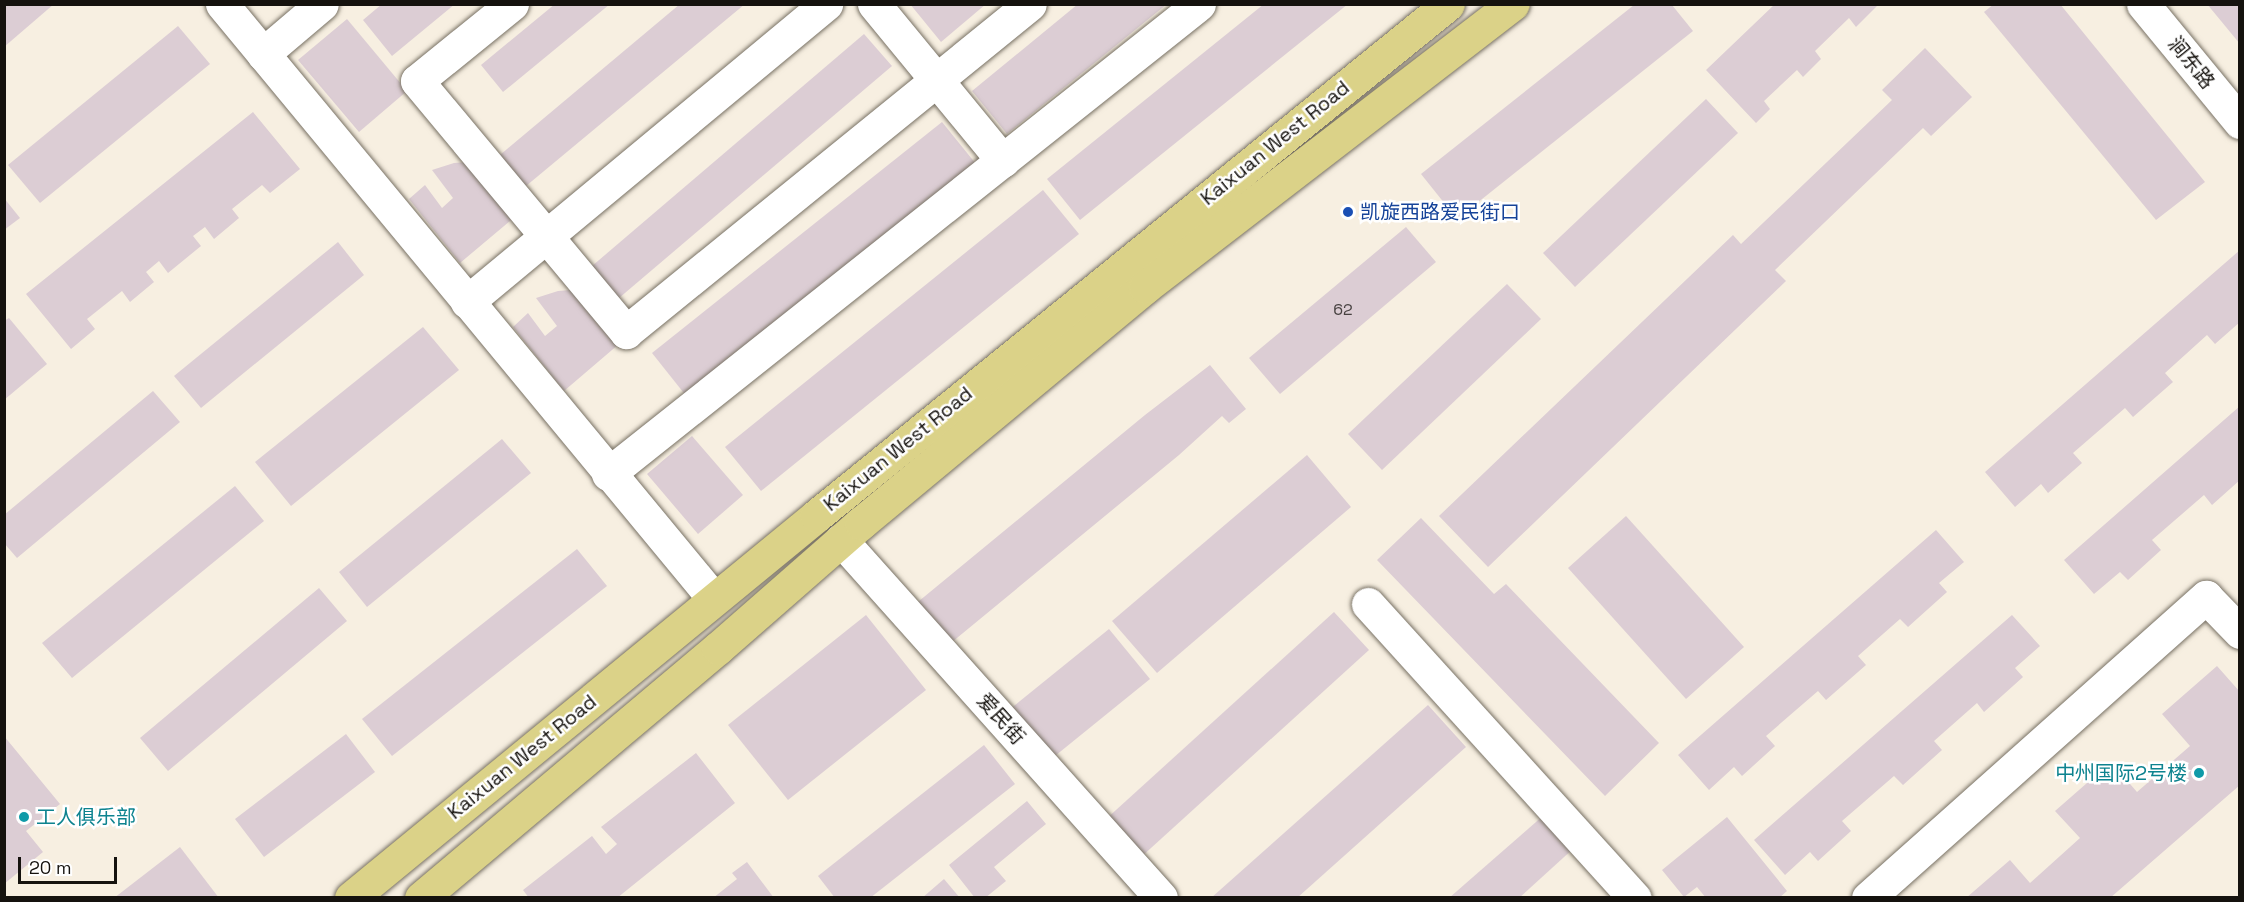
<!DOCTYPE html>
<meta charset="utf-8">
<style>
body{margin:0}
#map{position:relative;width:2244px;height:902px;overflow:hidden;background:#f7efe1;font-family:"Space Grotesk","Noto Sans SC",sans-serif}
div>[style]{position:absolute}
[style*='--x']{left:calc(var(--x)*1px);top:calc(var(--y)*1px);width:calc(var(--w)*1px);rotate:calc(var(--a)*1deg)}
.building>*{inset:0;background:#dccdd4}
.roads{filter:drop-shadow(0 0 2px #787164) drop-shadow(0 0 2px #787164)}
.minor>*{height:33px;margin:-16.5px;padding:0 16.5px;transform-origin:16.5px;border-radius:16.5px;background:#fff}
.major>*{height:33px;margin:-16.5px;padding:0 16.5px;transform-origin:16.5px;border-radius:16.5px;background:#dbd288}
.dots>*{width:16px;height:16px;translate:-50% -50%;box-sizing:border-box;border:3px solid #fff;border-radius:50%}
span{translate:-50% -50%;white-space:nowrap;text-align:center;line-height:1.15;-webkit-text-stroke:5px #fff;paint-order:stroke}
.number-label{font-size:16px;color:#474140}
.number-label span{-webkit-text-stroke-width:0}
.street-label{font-size:20px;color:#15120e}
.transit-label{font-size:20px;color:#164399}
.left{translate:0 -50%;text-align:left}
.culture-label{font-size:20px;color:#0d838f}
.right{translate:-100% -50%;text-align:right}
.frame{position:absolute;inset:0;border:6px solid #15120e;pointer-events:none}
.scale{position:absolute;left:18px;top:857px;width:99px;height:27px;box-sizing:border-box;border:3px solid #15120e;border-top:0;padding-left:8px;font-size:18px;line-height:21px;white-space:nowrap;color:#15120e;-webkit-text-stroke:4px #fff;paint-order:stroke}
</style>
<div id="map">
<div class="building">
<i style="clip-path:polygon(4px 4px,54px 4px,4px 47px)"></i>
<i style="clip-path:polygon(382px 4px,455px 4px,392px 56px,363px 20px)"></i>
<i style="clip-path:polygon(555px 4px,610px 4px,503px 92px,481px 65px)"></i>
<i style="clip-path:polygon(680px 4px,745px 4px,520px 191px,494px 160px)"></i>
<i style="clip-path:polygon(910px 4px,986px 4px,941px 42px)"></i>
<i style="clip-path:polygon(1078px 4px,1167px 4px,1007px 134px,972px 91px)"></i>
<i style="clip-path:polygon(1264px 4px,1348px 4px,1080px 220px,1047px 179px)"></i>
<i style="clip-path:polygon(1775px 4px,1879px 4px,1856px 27px,1849px 18px,1815px 51px,1821px 59px,1803px 77px,1797px 70px,1764px 101px,1770px 109px,1756px 123px,1706px 70px)"></i>
<i style="clip-path:polygon(1994px 4px,2060px 4px,2205px 182px,2156px 220px,1984px 12px)"></i>
<i style="clip-path:polygon(2207px 4px,2240px 4px,2240px 44px)"></i>
<i style="clip-path:polygon(1634px 5px,1672px 5px,1693px 31px,1457px 219px,1421px 174px)"></i>
<i style="clip-path:polygon(347px 19px,407px 91px,359px 132px,298px 60px)"></i>
<i style="clip-path:polygon(178px 26px,210px 64px,40px 203px,8px 165px)"></i>
<i style="clip-path:polygon(864px 34px,892px 66px,612px 304px,585px 272px)"></i>
<i style="clip-path:polygon(1925px 48px,1972px 97px,1931px 136px,1923px 128px,1775px 270px,1786px 281px,1488px 567px,1439px 516px,1733px 235px,1741px 244px,1892px 100px,1882px 90px)"></i>
<i style="clip-path:polygon(1706px 99px,1738px 133px,1575px 287px,1543px 253px)"></i>
<i style="clip-path:polygon(253px 112px,300px 169px,270px 193px,262px 185px,232px 209px,239px 218px,214px 239px,205px 227px,193px 236px,201px 246px,168px 273px,159px 261px,146px 272px,154px 282px,130px 302px,122px 291px,87px 319px,95px 329px,71px 349px,26px 294px)"></i>
<i style="clip-path:polygon(942px 122px,976px 164px,687px 397px,652px 353px)"></i>
<i style="clip-path:polygon(468px 162px,516px 216px,460px 263px,409px 199px,425px 185px,442px 208px,453px 198px,432px 170px,454px 163px)"></i>
<i style="clip-path:polygon(1043px 190px,1079px 234px,761px 491px,725px 447px)"></i>
<i style="clip-path:polygon(4px 198px,20px 218px,4px 230px)"></i>
<i style="clip-path:polygon(1406px 227px,1436px 262px,1280px 394px,1249px 358px)"></i>
<i style="clip-path:polygon(338px 242px,364px 275px,201px 408px,174px 376px)"></i>
<i style="clip-path:polygon(2240px 250px,2240px 322px,2215px 344px,2207px 335px,2165px 373px,2173px 382px,2133px 417px,2125px 408px,2073px 453px,2082px 463px,2048px 493px,2041px 484px,2015px 507px,1985px 472px)"></i>
<i style="clip-path:polygon(1507px 284px,1541px 319px,1382px 470px,1348px 434px)"></i>
<i style="clip-path:polygon(571px 290px,619px 344px,564px 391px,513px 327px,528px 313px,545px 336px,557px 326px,536px 298px,558px 291px)"></i>
<i style="clip-path:polygon(9px 318px,47px 364px,4px 400px,4px 321px)"></i>
<i style="clip-path:polygon(423px 327px,459px 370px,291px 506px,255px 462px)"></i>
<i style="clip-path:polygon(1210px 365px,1246px 409px,1229px 423px,1222px 416px,1179px 455px,946px 647px,913px 606px,1145px 415px)"></i>
<i style="clip-path:polygon(153px 391px,180px 422px,17px 558px,4px 543px,4px 515px)"></i>
<i style="clip-path:polygon(2240px 406px,2240px 480px,2212px 505px,2204px 495px,2152px 540px,2161px 550px,2128px 580px,2120px 572px,2094px 594px,2064px 560px)"></i>
<i style="clip-path:polygon(692px 436px,743px 495px,698px 534px,647px 474px)"></i>
<i style="clip-path:polygon(502px 439px,531px 473px,367px 607px,339px 572px)"></i>
<i style="clip-path:polygon(1307px 455px,1351px 507px,1157px 673px,1112px 621px)"></i>
<i style="clip-path:polygon(235px 486px,264px 521px,72px 678px,42px 643px)"></i>
<i style="clip-path:polygon(1626px 516px,1744px 647px,1686px 699px,1568px 568px)"></i>
<i style="clip-path:polygon(1421px 518px,1494px 594px,1506px 584px,1659px 743px,1605px 796px,1377px 560px)"></i>
<i style="clip-path:polygon(1936px 530px,1964px 562px,1939px 583px,1947px 592px,1908px 627px,1900px 619px,1858px 656px,1866px 665px,1826px 700px,1818px 691px,1766px 736px,1775px 746px,1742px 776px,1734px 767px,1709px 790px,1678px 755px)"></i>
<i style="clip-path:polygon(577px 549px,607px 586px,392px 756px,362px 719px)"></i>
<i style="clip-path:polygon(319px 588px,347px 621px,168px 771px,140px 738px)"></i>
<i style="clip-path:polygon(1334px 612px,1369px 650px,1140px 858px,1105px 820px)"></i>
<i style="clip-path:polygon(866px 615px,926px 690px,788px 800px,728px 725px)"></i>
<i style="clip-path:polygon(2012px 615px,2040px 646px,2015px 668px,2023px 677px,1984px 712px,1977px 703px,1934px 741px,1942px 750px,1903px 785px,1894px 776px,1842px 821px,1851px 831px,1818px 861px,1810px 852px,1785px 875px,1754px 840px)"></i>
<i style="clip-path:polygon(1109px 629px,1150px 679px,1050px 760px,1009px 710px)"></i>
<i style="clip-path:polygon(2217px 666px,2240px 692px,2240px 785px,2110px 898px,1966px 898px,2010px 860px,2030px 883px,2080px 838px,2055px 811px,2111px 762px,2137px 792px,2190px 746px,2162px 714px)"></i>
<i style="clip-path:polygon(1428px 705px,1466px 747px,1297px 898px,1211px 898px)"></i>
<i style="clip-path:polygon(346px 734px,375px 772px,264px 857px,235px 819px)"></i>
<i style="clip-path:polygon(4px 736px,60px 804px,26px 831px,43px 852px,4px 884px)"></i>
<i style="clip-path:polygon(984px 745px,1015px 784px,870px 898px,835px 898px,818px 876px)"></i>
<i style="clip-path:polygon(696px 753px,735px 803px,617px 898px,529px 898px,523px 890px,592px 836px,606px 854px,617px 844px,601px 827px)"></i>
<i style="clip-path:polygon(1027px 801px,1046px 824px,994px 867px,1006px 881px,985px 898px,975px 898px,949px 865px)"></i>
<i style="clip-path:polygon(1544px 815px,1574px 848px,1519px 898px,1449px 898px)"></i>
<i style="clip-path:polygon(1727px 817px,1787px 891px,1779px 898px,1706px 898px,1697px 887px,1684px 897px,1662px 870px)"></i>
<i style="clip-path:polygon(180px 847px,219px 898px,114px 898px)"></i>
<i style="clip-path:polygon(747px 862px,774px 898px,713px 898px,737px 879px,732px 873px)"></i>
<i style="clip-path:polygon(944px 879px,960px 898px,922px 898px)"></i>
</div>
<div class="roads">
<div class="minor">
<i style="--x:222;--y:4;--w:772;--a:50.41"></i>
<i style="--x:512;--y:4;--w:122;--a:141"></i>
<i style="--x:417;--y:81;--w:327;--a:50.2"></i>
<i style="--x:626;--y:332;--w:520;--a:-39.07"></i>
<i style="--x:874;--y:4;--w:203;--a:50.6"></i>
<i style="--x:2143;--y:4;--w:153;--a:50.6"></i>
<i style="--x:263;--y:54;--w:77;--a:-40.3"></i>
<i style="--x:467;--y:302;--w:467;--a:-39.7"></i>
<i style="--x:608;--y:474;--w:755;--a:-38.49"></i>
<i style="--x:841;--y:540;--w:480;--a:48.2"></i>
<i style="--x:1368;--y:604;--w:397;--a:47.8"></i>
<i style="--x:1868;--y:898;--w:453;--a:-41.7"></i>
<i style="--x:2206;--y:597;--w:49;--a:45.8"></i>
</div>
<div class="major">
<i style="--x:351;--y:898;--w:602;--a:-39.4"></i>
<i style="--x:816;--y:516;--w:813;--a:-39.01"></i>
<i style="--x:421;--y:898;--w:388;--a:-40.1"></i>
<i style="--x:718;--y:648;--w:190;--a:-41.2"></i>
<i style="--x:861;--y:523;--w:369;--a:-39.7"></i>
<i style="--x:1145;--y:287;--w:464;--a:-37.6"></i>
</div>
</div>
<div class="dots">
<i style="left:1348px;top:212px;background:#1a4fb4"></i>
<i style="left:2199px;top:773px;background:#0f9aa8"></i>
<i style="left:24px;top:817px;background:#0f9aa8"></i>
</div>
<div class="number-label">
<span style="left:1343px;top:310px">62</span>
</div>
<div class="street-label">
<span style="left:2191px;top:63px;rotate:51deg">涧东路</span>
<span style="left:1275px;top:143px;rotate:-39deg">Kaixuan West Road</span>
<span style="left:898px;top:449px;rotate:-39deg">Kaixuan West Road</span>
<span style="left:1001px;top:719px;rotate:48deg">爱民街</span>
<span style="left:522px;top:757px;rotate:-39deg">Kaixuan West Road</span>
</div>
<div class="transit-label">
<span class="left" style="left:1360px;top:212px">凯旋西路爱民街口</span>
</div>
<div class="culture-label">
<span class="right" style="left:2187px;top:773px">中州国际2号楼</span>
<span class="left" style="left:36px;top:817px">工人俱乐部</span>
</div>
<div class="frame"></div>
<div class="scale">20 m</div>
</div>
